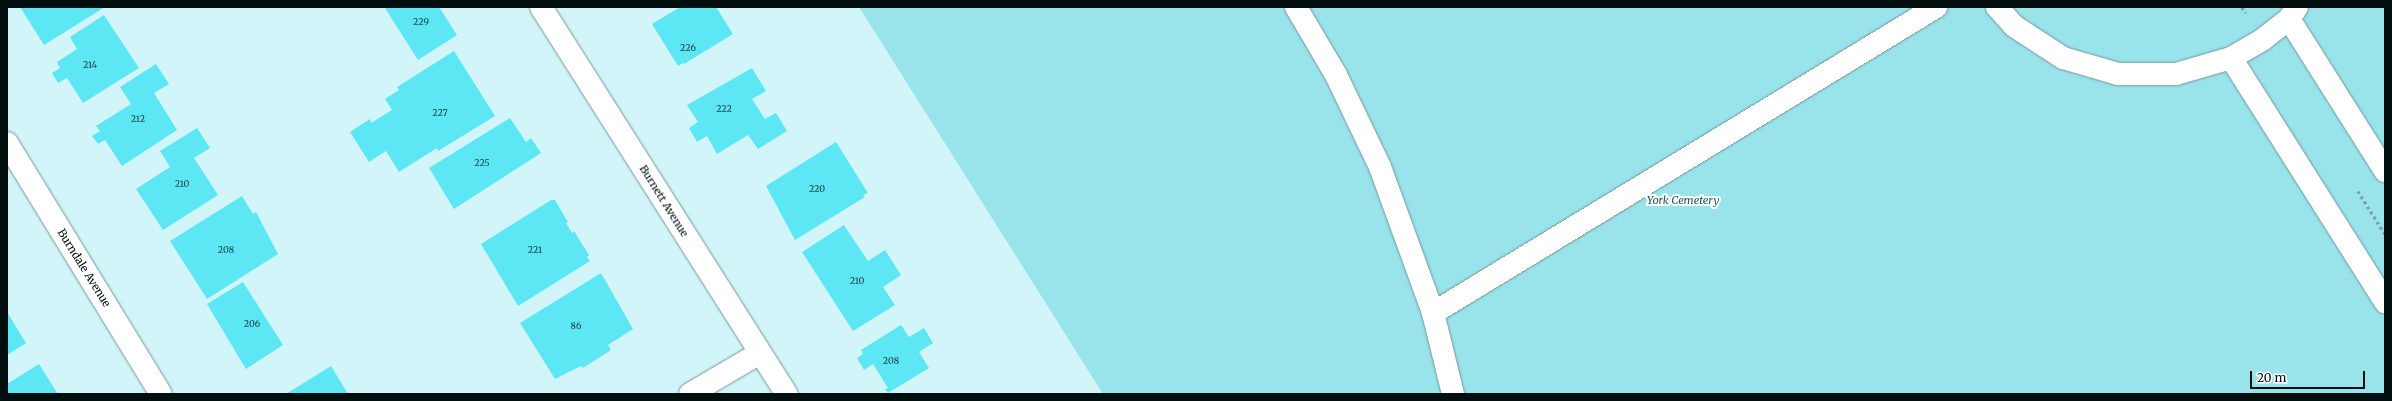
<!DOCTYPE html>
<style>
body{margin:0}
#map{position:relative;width:2392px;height:401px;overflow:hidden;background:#d2f5f9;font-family:Merriweather,serif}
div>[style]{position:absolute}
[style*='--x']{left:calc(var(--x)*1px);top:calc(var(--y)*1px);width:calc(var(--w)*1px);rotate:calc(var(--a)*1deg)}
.green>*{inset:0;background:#99e3eb}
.building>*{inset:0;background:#5de6f4}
.path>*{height:2.5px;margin-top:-1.25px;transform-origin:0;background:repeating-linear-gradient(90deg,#839da0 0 3px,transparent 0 6px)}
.roads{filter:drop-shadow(0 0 1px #78989c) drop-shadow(0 0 1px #78989c)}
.minor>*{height:22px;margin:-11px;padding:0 11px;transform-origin:11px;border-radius:11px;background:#fff}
span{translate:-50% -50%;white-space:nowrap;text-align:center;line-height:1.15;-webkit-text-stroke:4px #fff;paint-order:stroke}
.number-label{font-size:9px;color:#1a4448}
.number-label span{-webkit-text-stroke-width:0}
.park-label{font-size:11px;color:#1d585d;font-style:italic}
.street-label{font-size:11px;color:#030e0f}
.frame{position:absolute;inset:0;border:8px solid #030e0f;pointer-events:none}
.scale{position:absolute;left:2250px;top:371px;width:115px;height:18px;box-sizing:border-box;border:2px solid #030e0f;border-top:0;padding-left:5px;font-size:12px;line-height:14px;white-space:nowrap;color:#030e0f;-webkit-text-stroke:3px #fff;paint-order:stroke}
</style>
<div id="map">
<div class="green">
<i style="clip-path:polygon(859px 7px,2385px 7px,2385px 394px,1103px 394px)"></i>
</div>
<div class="building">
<i style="clip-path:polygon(20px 7px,105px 7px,44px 45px)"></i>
<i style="clip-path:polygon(387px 7px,439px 7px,457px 35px,418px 60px,385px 8px)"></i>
<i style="clip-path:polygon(680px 7px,716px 7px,733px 34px,684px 64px,683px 63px,678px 66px,652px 24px)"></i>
<i style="clip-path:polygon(104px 15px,139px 68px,83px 103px,67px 78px,58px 83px,52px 73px,60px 68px,57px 62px,77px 49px,70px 37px)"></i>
<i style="clip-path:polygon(454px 51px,495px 116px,438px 151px,437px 148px,399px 172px,386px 151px,369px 162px,350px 132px,370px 119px,371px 123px,392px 110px,385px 99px,399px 90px,397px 87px)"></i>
<i style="clip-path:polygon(156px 64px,169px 84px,154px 93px,177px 130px,122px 166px,105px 140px,98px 144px,92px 136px,100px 131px,96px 126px,131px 104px,120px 87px)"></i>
<i style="clip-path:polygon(752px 68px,766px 91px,752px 99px,765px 119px,776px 113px,787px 131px,758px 149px,748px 135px,717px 154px,707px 136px,697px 142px,689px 128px,698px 122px,687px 105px)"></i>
<i style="clip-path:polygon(510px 118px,526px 142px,531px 138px,541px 153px,454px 209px,429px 168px)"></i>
<i style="clip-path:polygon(197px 128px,210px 148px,194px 158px,218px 195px,163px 230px,136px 189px,170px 167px,160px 151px)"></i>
<i style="clip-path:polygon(836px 142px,868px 193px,863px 195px,865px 197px,795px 240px,766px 186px)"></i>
<i style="clip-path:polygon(242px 196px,253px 214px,256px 212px,278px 254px,207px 299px,170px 241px)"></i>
<i style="clip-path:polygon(551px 200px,555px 200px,568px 222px,566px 223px,572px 233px,574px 231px,589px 255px,587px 257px,590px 261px,518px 306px,481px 244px)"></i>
<i style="clip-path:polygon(844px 225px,868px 261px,885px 250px,901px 275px,883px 287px,895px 305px,853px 331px,802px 252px)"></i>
<i style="clip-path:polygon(601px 273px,633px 329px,608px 345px,611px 350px,583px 368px,581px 366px,555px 379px,520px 323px)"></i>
<i style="clip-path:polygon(243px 282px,283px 345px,246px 369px,207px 304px)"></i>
<i style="clip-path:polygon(7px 312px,26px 343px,7px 355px)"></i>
<i style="clip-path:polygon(901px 325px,909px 337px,924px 328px,933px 343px,919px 352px,929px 368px,888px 393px,885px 389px,888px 388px,873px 364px,864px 370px,857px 358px,863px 354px,861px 350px)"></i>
<i style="clip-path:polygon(39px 364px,58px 394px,7px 394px,7px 384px)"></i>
<i style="clip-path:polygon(331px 366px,348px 394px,286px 394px)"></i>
</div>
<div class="path">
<i style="--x:2242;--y:7;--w:7;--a:56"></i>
<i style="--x:2358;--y:191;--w:51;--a:57.9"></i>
</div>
<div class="roads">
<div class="minor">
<i style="--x:541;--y:7;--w:459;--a:57.6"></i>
<i style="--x:1296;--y:7;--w:79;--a:59.5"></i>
<i style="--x:1336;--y:75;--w:102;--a:64.4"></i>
<i style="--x:1380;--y:167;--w:155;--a:70"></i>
<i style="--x:1433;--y:313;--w:83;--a:76.1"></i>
<i style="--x:1997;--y:7;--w:25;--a:48"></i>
<i style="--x:2014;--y:26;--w:59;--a:33.1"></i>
<i style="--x:2063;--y:58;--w:57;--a:16.2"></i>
<i style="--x:2118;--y:74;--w:58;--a:0"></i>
<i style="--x:2176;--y:74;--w:57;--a:-16.2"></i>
<i style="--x:2231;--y:58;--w:36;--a:-30"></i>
<i style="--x:2262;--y:40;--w:34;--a:-38"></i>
<i style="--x:2289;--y:19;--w:14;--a:-56"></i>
<i style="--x:2289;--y:19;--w:180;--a:57.7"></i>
<i style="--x:2231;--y:58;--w:289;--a:57.7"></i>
<i style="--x:7;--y:143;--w:294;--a:58.5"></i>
<i style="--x:1433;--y:313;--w:589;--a:-31.31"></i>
<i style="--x:690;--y:394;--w:81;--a:-30.4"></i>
</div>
</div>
<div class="number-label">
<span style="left:421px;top:22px">229</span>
<span style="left:688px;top:48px">226</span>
<span style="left:90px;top:65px">214</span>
<span style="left:724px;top:109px">222</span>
<span style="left:440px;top:113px">227</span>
<span style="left:138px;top:119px">212</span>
<span style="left:482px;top:163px">225</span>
<span style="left:182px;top:184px">210</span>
<span style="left:817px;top:189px">220</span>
<span style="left:226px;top:250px">208</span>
<span style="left:535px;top:250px">221</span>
<span style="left:857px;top:281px">210</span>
<span style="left:252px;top:324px">206</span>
<span style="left:576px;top:326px">86</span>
<span style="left:891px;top:361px">208</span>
</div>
<div class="park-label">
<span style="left:1683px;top:200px">York Cemetery</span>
</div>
<div class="street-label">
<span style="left:664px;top:201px;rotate:58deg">Burnett Avenue</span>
<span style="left:84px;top:268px;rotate:58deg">Burndale Avenue</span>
</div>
<div class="frame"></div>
<div class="scale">20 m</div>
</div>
